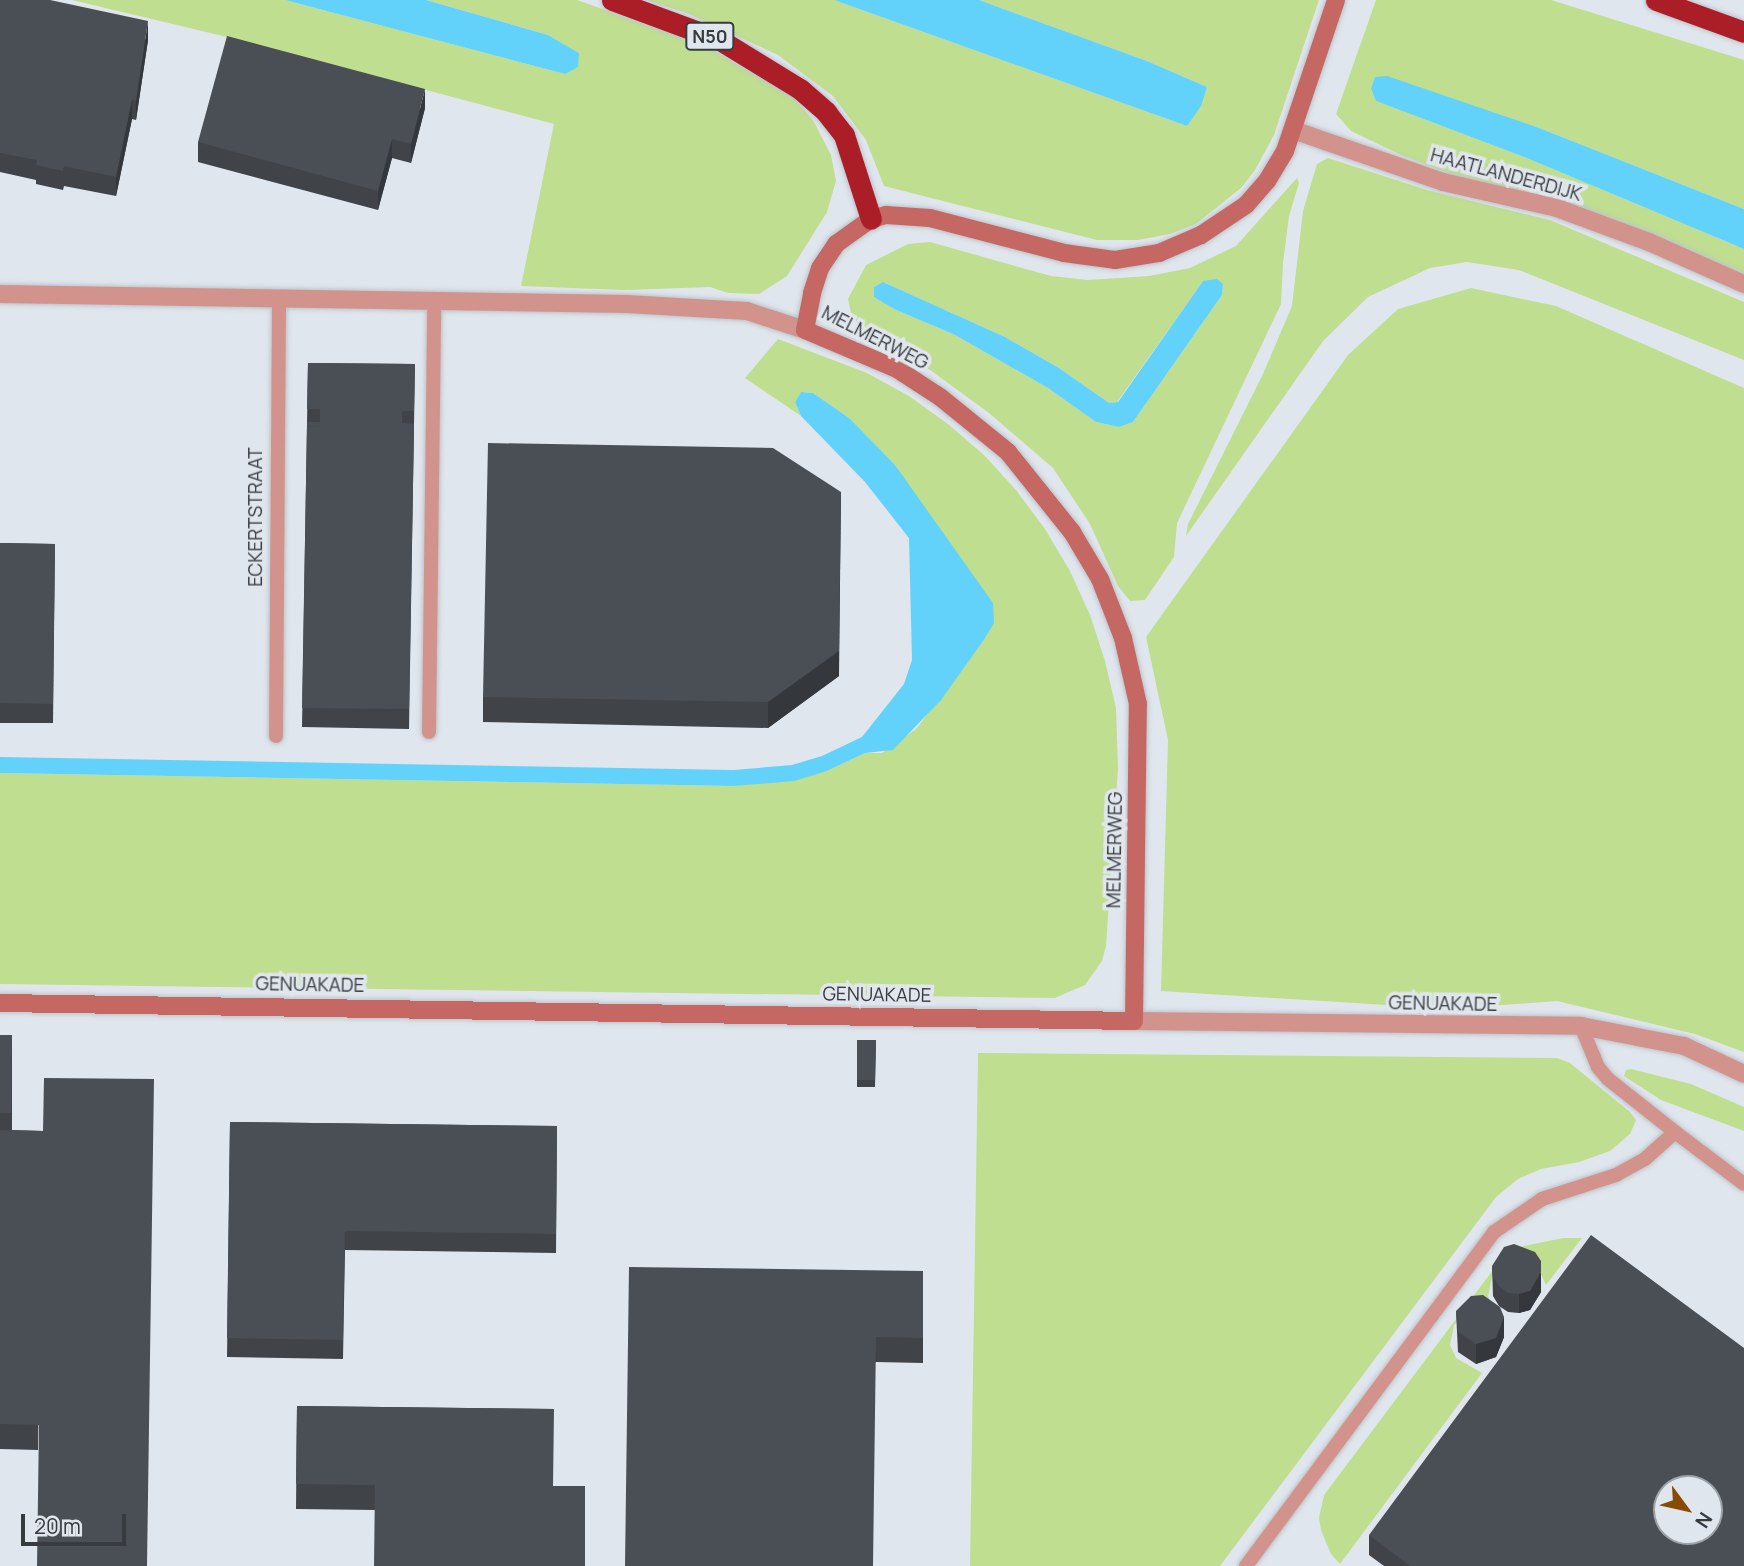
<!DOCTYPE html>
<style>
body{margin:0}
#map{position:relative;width:1744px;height:1566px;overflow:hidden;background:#e0e6ed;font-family:Manrope,sans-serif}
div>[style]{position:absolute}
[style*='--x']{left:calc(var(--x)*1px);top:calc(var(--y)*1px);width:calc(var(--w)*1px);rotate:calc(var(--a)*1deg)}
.green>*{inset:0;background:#bfde90}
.water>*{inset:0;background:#62d2fb}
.roads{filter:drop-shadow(0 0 2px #bec4ca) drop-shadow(0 0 2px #bec4ca)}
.lane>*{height:14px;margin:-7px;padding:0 7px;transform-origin:7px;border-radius:7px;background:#d3938d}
.street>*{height:18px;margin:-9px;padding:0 9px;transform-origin:9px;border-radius:9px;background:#d3938d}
.secondary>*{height:18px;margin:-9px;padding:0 9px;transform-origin:9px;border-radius:9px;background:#c56863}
.highway>*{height:21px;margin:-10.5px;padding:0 10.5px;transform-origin:10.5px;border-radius:10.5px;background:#ac1e27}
.wall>*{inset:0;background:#404449}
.shaded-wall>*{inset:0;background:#34373c}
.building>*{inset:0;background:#4a4f55}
span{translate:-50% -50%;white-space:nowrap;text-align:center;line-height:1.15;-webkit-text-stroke:7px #e0e6ed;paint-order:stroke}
.shield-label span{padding:2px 5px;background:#e0e6ed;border:2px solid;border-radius:5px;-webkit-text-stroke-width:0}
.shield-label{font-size:18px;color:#383b3d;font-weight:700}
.street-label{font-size:19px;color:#383b3d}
.north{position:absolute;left:1653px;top:1475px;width:70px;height:70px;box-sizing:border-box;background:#e0e6ed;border:2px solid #9da2a7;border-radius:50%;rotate:123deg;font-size:19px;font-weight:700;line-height:28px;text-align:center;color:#383b3d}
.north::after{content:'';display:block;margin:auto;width:24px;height:32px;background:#874b07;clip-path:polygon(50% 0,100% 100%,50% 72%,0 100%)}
.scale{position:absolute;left:21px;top:1514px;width:105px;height:32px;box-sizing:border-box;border:4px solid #383b3d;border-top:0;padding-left:9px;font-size:21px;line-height:24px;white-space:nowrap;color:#383b3d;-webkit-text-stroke:5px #e0e6ed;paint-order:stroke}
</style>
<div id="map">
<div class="green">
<i style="clip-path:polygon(72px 0,285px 0,565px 74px,579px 53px,548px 35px,426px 0,577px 0,704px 45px,792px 96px,813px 120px,831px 155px,836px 181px,827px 212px,787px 276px,759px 294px,728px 293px,710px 287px,625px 290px,521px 286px,554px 124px,223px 36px)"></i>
<i style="clip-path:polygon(646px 0,834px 0,1187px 126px,1207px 87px,1147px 61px,979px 0,1319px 0,1274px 135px,1255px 170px,1241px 188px,1196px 224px,1170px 234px,1138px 240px,1097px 240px,884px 186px,866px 140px,833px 96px,778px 55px,689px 14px)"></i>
<i style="clip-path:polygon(1376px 0,1551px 0,1744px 60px,1744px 209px,1539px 128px,1371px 89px,1376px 101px,1529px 159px,1744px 249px,1744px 275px,1574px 204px,1538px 193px,1471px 182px,1401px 155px,1351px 131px,1336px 114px)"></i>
<i style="clip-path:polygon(1328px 158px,1427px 190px,1550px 220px,1744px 302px,1744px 360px,1519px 270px,1467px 262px,1430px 268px,1368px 297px,1323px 341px,1186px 536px,1188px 524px,1263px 374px,1292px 306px,1303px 211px,1317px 164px)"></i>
<i style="clip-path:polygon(evenodd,1297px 178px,1299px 183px,1289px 216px,1283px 263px,1281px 304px,1177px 523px,1174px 557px,1145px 600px,1130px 601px,1118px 586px,1090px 524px,1053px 468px,989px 413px,904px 351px,861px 329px,851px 313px,848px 299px,866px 265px,908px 244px,930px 242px,1051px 276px,1088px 280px,1149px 276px,1190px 268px,1236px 246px,1297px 178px,1203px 281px,1223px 284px,1222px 295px,1133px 422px,1119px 427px,1096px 422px,1048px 388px,955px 335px,894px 309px,875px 297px,874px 287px,883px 282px,1005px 337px,1059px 368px,1109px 403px,1117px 402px,1203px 281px)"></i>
<i style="clip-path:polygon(1471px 288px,1556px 306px,1744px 388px,1744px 1052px,1695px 1034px,1557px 1001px,1451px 1009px,1161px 991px,1168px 740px,1146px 637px,1348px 355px,1398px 309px)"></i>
<i style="clip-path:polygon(778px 339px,867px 373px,909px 396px,948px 424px,984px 455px,1016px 490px,1045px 529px,1070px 571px,1090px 615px,1105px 661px,1116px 708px,1118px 769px,1106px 946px,1102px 961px,1085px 985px,1055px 998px,0 984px,0 773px,734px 786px,827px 771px,865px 753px,882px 753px,916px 729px,983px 641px,849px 418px,813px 393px,801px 392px,795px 402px,801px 416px,745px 378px)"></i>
<i style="clip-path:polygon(978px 1053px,1557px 1058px,1570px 1063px,1630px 1112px,1636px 1120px,1630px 1134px,1610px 1151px,1579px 1162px,1541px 1169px,1518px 1179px,1496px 1197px,1220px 1566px,970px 1566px)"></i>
<i style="clip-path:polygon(1631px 1069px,1691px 1084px,1744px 1107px,1744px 1131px,1661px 1100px,1624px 1076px,1626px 1070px)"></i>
<i style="clip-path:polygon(1563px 1238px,1582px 1238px,1546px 1285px,1540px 1272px,1493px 1273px,1488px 1296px,1493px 1309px,1461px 1318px,1454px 1325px,1450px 1345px,1456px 1358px,1482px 1373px,1340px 1564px,1331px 1554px,1321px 1530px,1319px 1518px,1324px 1495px,1502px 1258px,1519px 1247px)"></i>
</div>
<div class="water">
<i style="clip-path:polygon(285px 0,426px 0,548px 35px,579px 53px,578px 67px,565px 74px)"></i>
<i style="clip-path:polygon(834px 0,979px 0,1147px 61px,1207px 87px,1201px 106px,1187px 126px)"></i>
<i style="clip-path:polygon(1387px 76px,1539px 128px,1744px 209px,1744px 249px,1529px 159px,1376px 101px,1371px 89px,1375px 77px)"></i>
<i style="clip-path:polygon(1217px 279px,1223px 284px,1222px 295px,1133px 422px,1119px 427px,1096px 422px,1048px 388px,955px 335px,894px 309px,874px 297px,874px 287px,883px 282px,1005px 337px,1059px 368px,1109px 403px,1118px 402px,1203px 281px)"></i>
<i style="clip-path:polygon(801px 392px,813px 393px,849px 418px,895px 465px,993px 603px,994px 623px,983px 641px,941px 700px,893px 750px,865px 753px,827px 771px,794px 781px,734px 786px,0 773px,0 757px,734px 770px,792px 765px,822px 756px,862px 737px,904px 684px,912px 660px,909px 538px,865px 482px,801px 416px,795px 402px)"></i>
</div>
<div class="roads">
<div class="lane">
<i style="--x:429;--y:732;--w:431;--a:-89.3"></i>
<i style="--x:276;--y:736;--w:437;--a:-89.6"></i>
<i style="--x:1675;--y:1132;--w:86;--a:37"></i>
<i style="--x:1246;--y:1566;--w:416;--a:-53.4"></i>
<i style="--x:1494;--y:1232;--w:58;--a:-34.5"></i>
<i style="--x:1542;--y:1199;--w:78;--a:-18"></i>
<i style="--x:1616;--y:1175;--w:33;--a:-29"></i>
<i style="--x:1645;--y:1159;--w:40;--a:-42"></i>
<i style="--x:1675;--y:1132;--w:85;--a:-141.7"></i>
<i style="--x:1608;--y:1079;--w:16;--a:-130"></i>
<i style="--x:1598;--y:1067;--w:44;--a:-112.5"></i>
</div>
<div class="street">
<i style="--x:1293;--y:130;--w:159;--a:19.1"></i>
<i style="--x:1443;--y:182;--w:117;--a:12.8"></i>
<i style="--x:1557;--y:208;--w:98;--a:20.3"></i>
<i style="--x:1649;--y:242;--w:104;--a:23.9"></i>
<i style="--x:0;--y:294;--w:627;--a:0.91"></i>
<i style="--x:627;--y:304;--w:120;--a:3.3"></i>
<i style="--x:747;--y:311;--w:61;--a:18.1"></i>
<i style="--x:1134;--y:1021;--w:447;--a:0.6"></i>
<i style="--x:1581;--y:1026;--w:105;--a:11"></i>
<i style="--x:1684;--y:1046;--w:66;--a:25"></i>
</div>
<div class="secondary">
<i style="--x:0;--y:1003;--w:1134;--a:0.91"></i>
<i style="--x:1134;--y:1021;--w:317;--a:-89.3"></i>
<i style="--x:1138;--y:704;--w:68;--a:-102.8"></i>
<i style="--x:1123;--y:638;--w:63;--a:-111.3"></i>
<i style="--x:1100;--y:579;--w:55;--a:-120.8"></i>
<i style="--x:1072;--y:532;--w:102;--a:-128.7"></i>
<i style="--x:1008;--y:452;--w:87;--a:-141"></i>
<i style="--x:940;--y:397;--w:51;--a:-146.9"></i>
<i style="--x:897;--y:369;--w:100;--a:-157"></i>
<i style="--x:805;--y:330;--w:38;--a:-79"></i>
<i style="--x:812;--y:293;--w:26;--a:-72"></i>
<i style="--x:820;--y:268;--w:29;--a:-56"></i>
<i style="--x:836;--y:244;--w:43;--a:-35.5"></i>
<i style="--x:871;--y:219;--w:16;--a:-15"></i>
<i style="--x:886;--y:215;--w:44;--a:3.9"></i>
<i style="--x:930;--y:218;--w:138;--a:14.6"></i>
<i style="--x:1064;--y:253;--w:51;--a:7.8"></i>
<i style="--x:1115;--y:260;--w:45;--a:-9"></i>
<i style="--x:1159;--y:253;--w:46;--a:-23.2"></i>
<i style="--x:1201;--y:235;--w:54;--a:-33.7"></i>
<i style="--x:1246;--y:205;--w:32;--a:-49"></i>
<i style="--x:1267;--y:181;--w:35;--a:-59"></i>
<i style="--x:1285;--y:151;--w:159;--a:-71.3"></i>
</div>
<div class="highway">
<i style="--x:612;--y:0;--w:115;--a:20.3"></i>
<i style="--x:720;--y:40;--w:94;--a:31.5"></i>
<i style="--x:800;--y:89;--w:35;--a:41"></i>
<i style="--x:826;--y:112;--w:29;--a:52"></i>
<i style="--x:844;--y:135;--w:88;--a:72.2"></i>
<i style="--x:1656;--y:0;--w:94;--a:20"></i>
</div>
</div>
<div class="wall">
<i style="clip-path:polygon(0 0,148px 40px,136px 120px,132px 119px,116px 196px,64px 186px,63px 190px,36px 184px,36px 180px,0 172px)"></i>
<i style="clip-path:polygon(425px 108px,411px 163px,392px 158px,378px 210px,198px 162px,198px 142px)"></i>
<i style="clip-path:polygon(308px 363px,415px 364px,409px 729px,302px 727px)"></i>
<i style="clip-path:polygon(0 543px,55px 544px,53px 723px,0 723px)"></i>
<i style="clip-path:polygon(839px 676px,768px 728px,483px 722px,483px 697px)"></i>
<i style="clip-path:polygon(0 1035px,12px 1035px,12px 1130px,43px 1131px,38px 1450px,0 1449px)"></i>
<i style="clip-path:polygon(857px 1040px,876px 1040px,875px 1087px,857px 1087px)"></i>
<i style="clip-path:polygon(230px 1122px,557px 1126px,556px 1253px,345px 1250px,343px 1359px,227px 1357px)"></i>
<i style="clip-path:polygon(1492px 1266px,1541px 1292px,1530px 1310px,1519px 1313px,1508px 1312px,1499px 1306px,1493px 1296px)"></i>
<i style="clip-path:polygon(923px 1271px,923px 1363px,876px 1362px,625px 1566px)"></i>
<i style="clip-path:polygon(1456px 1311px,1504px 1337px,1496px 1357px,1476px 1364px,1458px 1352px)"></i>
<i style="clip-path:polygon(297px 1406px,554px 1409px,375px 1510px,296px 1509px)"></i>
<i style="clip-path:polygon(1369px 1535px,1744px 1566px,1384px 1566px,1369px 1555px)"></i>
</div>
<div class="shaded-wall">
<i style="clip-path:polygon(148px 21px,148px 40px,136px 120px,136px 101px)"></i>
<i style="clip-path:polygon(425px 89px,425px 108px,411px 163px,411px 144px)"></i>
<i style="clip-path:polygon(132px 99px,132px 119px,116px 196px,116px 177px)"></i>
<i style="clip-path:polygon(392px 139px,392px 158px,378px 210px,378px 191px)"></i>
<i style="clip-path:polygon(841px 492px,839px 676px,768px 728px,768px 702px)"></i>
<i style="clip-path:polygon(1541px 1272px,1541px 1292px,1530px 1310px,1519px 1313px,1519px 1294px)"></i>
<i style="clip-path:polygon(1504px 1317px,1504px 1337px,1496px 1357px,1476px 1364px,1476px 1344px)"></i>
</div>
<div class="building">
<i style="clip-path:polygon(0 0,50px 0,148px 21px,136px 101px,132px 99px,116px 177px,64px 166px,63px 171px,36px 165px,37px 160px,0 153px)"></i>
<i style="clip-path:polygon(227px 36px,425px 89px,411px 144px,392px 139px,378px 191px,198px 142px)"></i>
<i style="clip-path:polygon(308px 363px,415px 364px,414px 411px,402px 411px,402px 428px,414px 428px,409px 709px,302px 708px,307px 426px,320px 427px,320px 409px,307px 409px)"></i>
<i style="clip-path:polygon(307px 422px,320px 422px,320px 427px,307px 426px)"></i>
<i style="clip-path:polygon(402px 423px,414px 424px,414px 440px,414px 428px,402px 428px)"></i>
<i style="clip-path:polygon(488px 443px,773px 448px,841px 492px,839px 651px,768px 702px,483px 697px)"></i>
<i style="clip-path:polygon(0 543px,55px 544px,53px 704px,0 703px)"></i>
<i style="clip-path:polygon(0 1035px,12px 1035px,11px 1113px,0 1113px)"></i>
<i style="clip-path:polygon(857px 1040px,876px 1040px,875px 1080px,857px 1080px)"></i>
<i style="clip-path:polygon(44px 1078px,154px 1079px,147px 1566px,37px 1566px,39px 1425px,0 1424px,0 1130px,43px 1131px)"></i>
<i style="clip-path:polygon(230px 1122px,557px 1126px,556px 1234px,345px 1231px,343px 1340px,227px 1338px)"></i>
<i style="clip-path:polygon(evenodd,1591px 1235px,1744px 1348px,1744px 1566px,1410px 1566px,1369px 1535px,1591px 1235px,1667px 1489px,1709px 1489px,1709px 1531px,1667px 1531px,1667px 1489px)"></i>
<i style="clip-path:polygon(1514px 1244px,1535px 1252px,1541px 1261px,1541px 1272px,1530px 1291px,1519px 1294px,1508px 1293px,1499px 1286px,1493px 1277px,1492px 1266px,1504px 1247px)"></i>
<i style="clip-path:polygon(629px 1267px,923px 1271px,923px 1338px,876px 1337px,873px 1566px,625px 1566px)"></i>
<i style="clip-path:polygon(1483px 1295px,1500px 1307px,1504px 1317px,1496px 1338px,1476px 1344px,1458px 1332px,1456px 1311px,1471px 1296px)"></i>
<i style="clip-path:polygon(297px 1406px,554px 1409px,553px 1486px,585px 1486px,585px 1566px,374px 1566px,375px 1485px,296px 1484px)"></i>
</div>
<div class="shield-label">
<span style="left:710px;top:36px">N50</span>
</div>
<div class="street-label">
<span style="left:1506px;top:175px;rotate:15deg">HAATLANDERDIJK</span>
<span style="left:875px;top:338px;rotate:27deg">MELMERWEG</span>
<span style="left:256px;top:517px;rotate:-90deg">ECKERTSTRAAT</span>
<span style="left:1115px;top:850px;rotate:-89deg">MELMERWEG</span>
<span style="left:310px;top:985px;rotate:1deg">GENUAKADE</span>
<span style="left:877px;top:995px;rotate:1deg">GENUAKADE</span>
<span style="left:1443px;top:1004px;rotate:1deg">GENUAKADE</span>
</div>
<div class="north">N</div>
<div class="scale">20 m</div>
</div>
